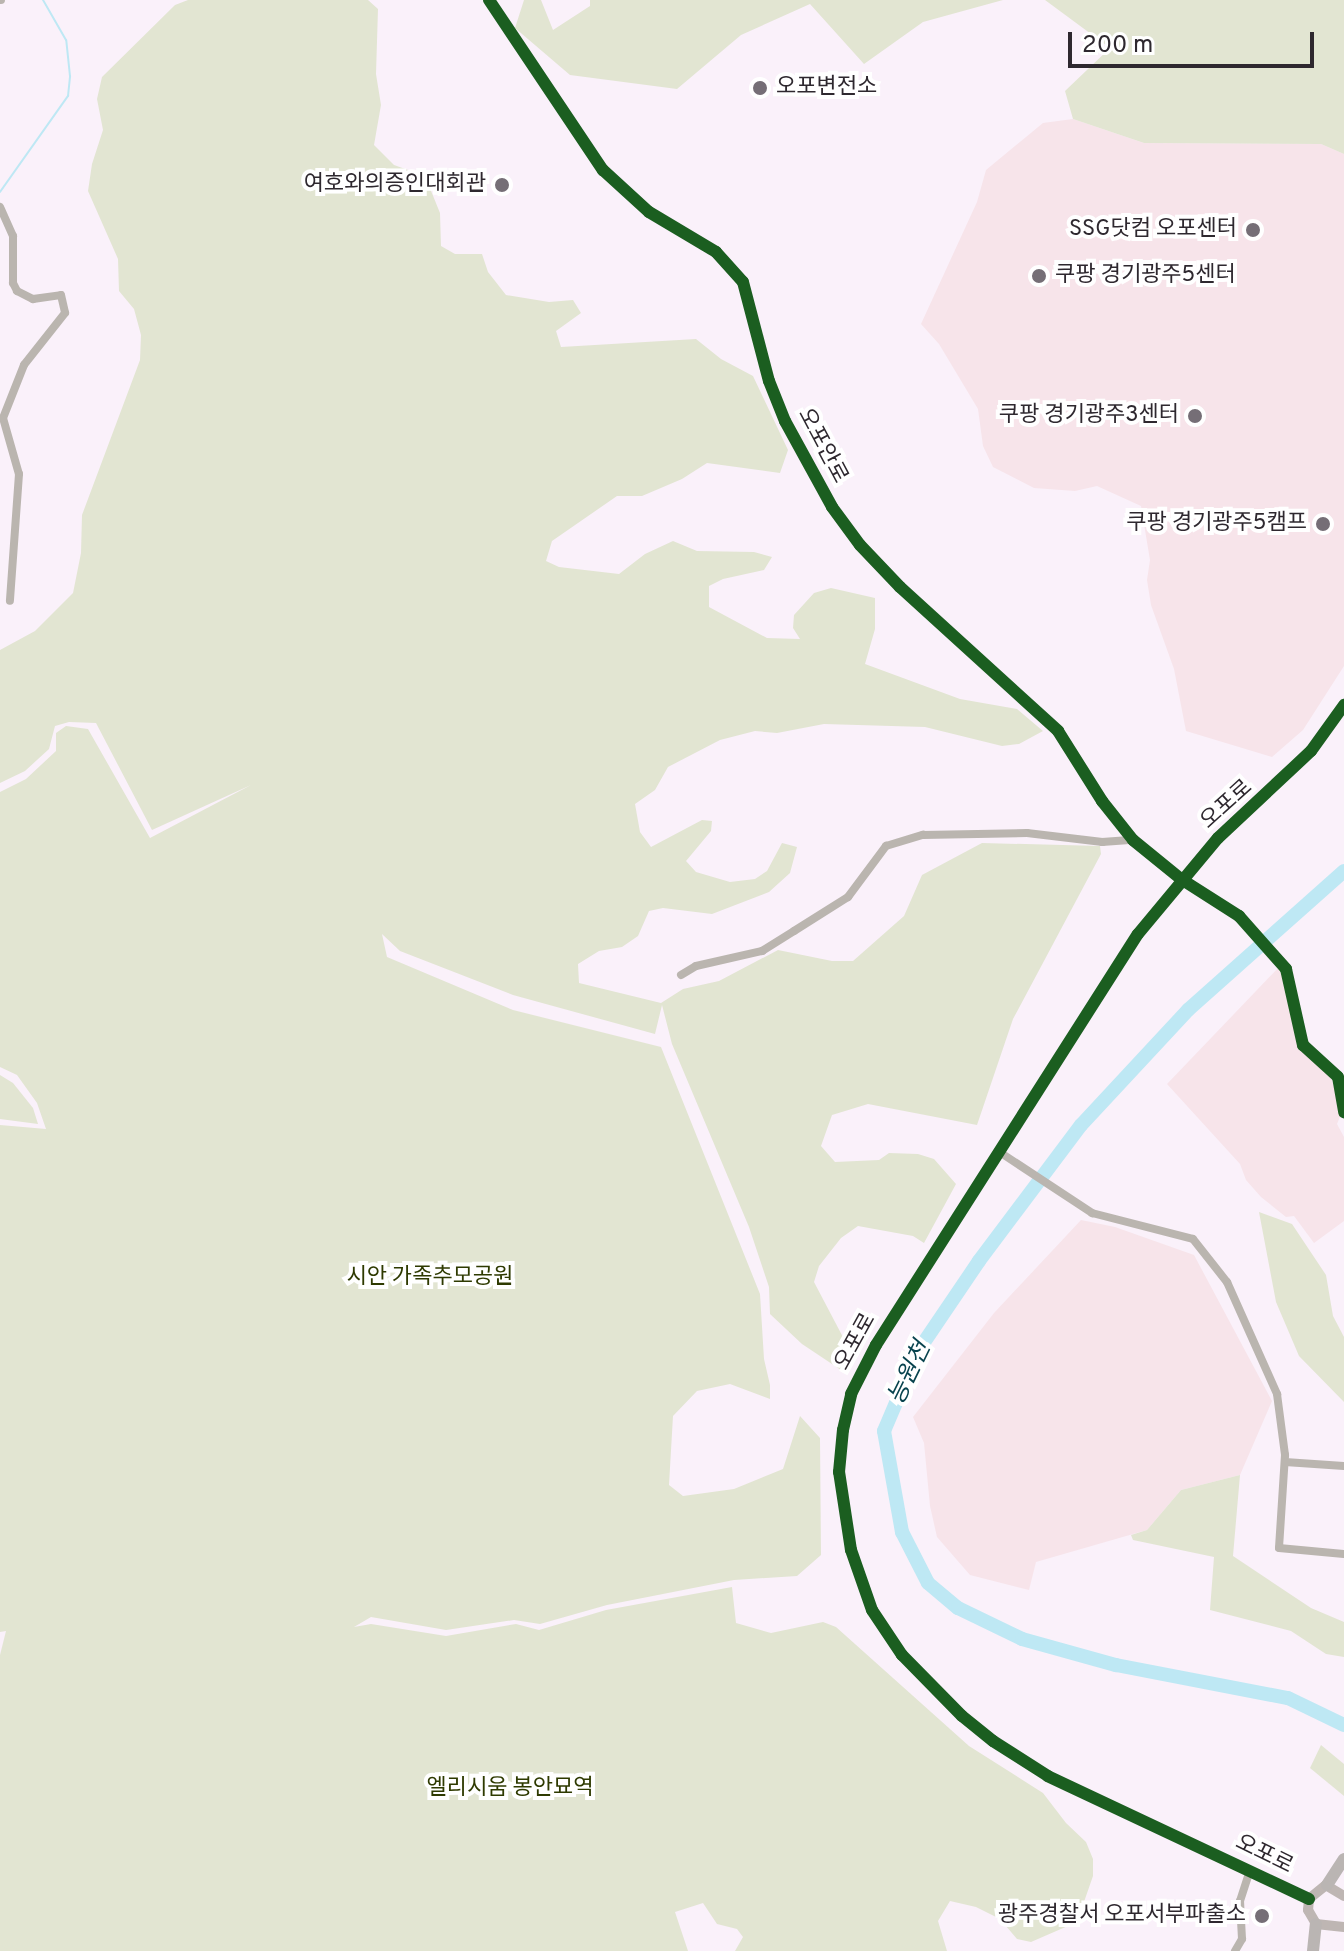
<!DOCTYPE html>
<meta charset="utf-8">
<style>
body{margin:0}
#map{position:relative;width:1344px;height:1951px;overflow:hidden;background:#faf1fa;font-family:Overpass,"Noto Sans KR",sans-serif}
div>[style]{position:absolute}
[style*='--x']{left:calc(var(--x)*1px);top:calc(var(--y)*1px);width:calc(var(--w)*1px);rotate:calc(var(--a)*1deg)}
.industrial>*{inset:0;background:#f7e4ea}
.green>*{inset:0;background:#e2e5d2}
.stream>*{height:2px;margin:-1px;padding:0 1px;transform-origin:1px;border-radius:1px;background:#bee8f4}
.river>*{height:14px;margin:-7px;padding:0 7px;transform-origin:7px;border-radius:7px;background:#bee8f4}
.minor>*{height:8px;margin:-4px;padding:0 4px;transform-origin:4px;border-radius:4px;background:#bab5af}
.major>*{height:10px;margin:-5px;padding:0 5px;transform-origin:5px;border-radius:5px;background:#beb6b3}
.highway>*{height:12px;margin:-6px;padding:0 6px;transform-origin:6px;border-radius:6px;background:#bab5b3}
.cycleway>*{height:12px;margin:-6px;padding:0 6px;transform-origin:6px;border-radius:6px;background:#1b5e20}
.dots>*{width:22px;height:22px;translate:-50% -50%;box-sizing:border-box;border:4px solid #fff;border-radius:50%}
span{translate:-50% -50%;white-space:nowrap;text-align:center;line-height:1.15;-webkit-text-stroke:8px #fff;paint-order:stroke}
.poi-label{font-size:22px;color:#2e282f}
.left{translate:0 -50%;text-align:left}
.right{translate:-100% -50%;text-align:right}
.street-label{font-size:22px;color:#2e282f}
.park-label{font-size:22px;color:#2e3a01}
.water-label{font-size:24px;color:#08434e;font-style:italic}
.scale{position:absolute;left:1068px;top:32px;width:246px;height:36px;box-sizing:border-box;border:4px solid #2e282f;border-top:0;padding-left:10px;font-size:24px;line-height:28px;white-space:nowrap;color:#2e282f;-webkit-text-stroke:6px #fff;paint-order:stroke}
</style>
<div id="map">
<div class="industrial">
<i style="clip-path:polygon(1073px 119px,1144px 143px,1321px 144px,1344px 154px,1344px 666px,1303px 730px,1272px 757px,1186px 731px,1174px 669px,1151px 605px,1147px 580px,1150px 560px,1141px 506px,1097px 486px,1075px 491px,1034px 488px,993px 467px,983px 446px,978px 409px,939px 344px,921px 324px,977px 202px,986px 170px,1043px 123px)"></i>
<i style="clip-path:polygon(1279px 967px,1301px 1046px,1331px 1076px,1341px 1114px,1337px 1124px,1344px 1137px,1344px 1221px,1314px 1243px,1294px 1216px,1286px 1217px,1261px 1197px,1246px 1180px,1240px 1164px,1167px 1084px)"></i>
<i style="clip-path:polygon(1081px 1220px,1115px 1227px,1194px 1255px,1272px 1401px,1240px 1475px,1181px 1490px,1147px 1530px,1036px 1562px,1029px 1590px,970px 1575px,937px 1537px,930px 1506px,924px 1443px,913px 1417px,994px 1313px)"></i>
</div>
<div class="green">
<i style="clip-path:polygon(188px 0,368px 0,378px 9px,376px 74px,381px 105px,374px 145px,394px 165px,425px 176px,440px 213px,441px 246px,455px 254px,482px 254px,488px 272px,506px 295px,549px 302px,573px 300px,581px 313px,556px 331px,561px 347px,696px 339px,721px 359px,753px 376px,788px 450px,780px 473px,707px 463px,682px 479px,642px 496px,617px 496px,552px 541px,546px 561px,559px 567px,619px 574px,645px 554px,673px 541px,697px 551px,754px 552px,772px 557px,764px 570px,723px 579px,709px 586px,709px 607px,767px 638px,800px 639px,793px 628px,794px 615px,814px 593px,831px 588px,875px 598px,875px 629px,865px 664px,960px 699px,1017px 709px,1043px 731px,1019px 744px,1002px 746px,925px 727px,824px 724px,777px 733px,755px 731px,720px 740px,668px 767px,655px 790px,635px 804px,640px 832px,651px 847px,702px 820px,712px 821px,711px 831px,686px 861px,696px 872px,730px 882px,755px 879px,767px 871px,782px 843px,797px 847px,790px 873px,769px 892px,712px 914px,663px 908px,649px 911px,638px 936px,622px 947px,599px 951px,578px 964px,579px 983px,661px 1003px,683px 989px,719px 981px,778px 950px,832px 961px,853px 961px,904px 916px,922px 875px,982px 843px,1100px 846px,1101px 854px,1013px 1019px,977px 1125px,868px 1104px,832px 1115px,821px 1146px,835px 1162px,879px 1160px,889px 1153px,918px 1154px,934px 1159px,956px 1184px,924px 1243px,913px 1236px,858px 1226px,841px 1238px,819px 1266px,814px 1282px,855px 1360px,847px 1374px,802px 1344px,770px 1314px,769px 1287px,749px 1227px,672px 1044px,662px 1005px,655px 1034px,513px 995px,400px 951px,382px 934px,387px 957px,513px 1010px,661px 1047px,760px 1294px,764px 1359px,770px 1385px,770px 1399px,730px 1384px,697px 1391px,673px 1416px,669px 1485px,683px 1496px,734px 1489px,783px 1469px,800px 1416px,820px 1438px,821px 1555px,797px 1576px,734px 1580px,607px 1605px,540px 1624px,514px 1620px,446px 1630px,371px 1617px,354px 1627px,371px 1624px,446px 1636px,516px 1624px,539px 1630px,606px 1610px,732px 1587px,736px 1623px,771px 1633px,823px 1622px,836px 1627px,969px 1746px,1043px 1793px,1066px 1823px,1086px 1842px,1093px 1859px,1093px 1876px,1077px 1922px,1031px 1942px,1017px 1939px,1000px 1919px,976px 1907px,950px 1901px,938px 1921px,947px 1951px,735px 1951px,743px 1937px,737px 1929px,717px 1924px,703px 1903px,675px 1912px,688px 1951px,0 1951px,0 1655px,6px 1631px,0 1632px,0 1125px,46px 1129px,37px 1103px,17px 1075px,0 1067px,0 792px,26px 779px,56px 751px,56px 733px,66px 726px,88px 729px,150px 838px,251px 785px,152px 830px,96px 723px,69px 722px,55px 726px,49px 749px,25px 771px,0 783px,0 650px,35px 631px,73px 593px,81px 553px,82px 515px,140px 360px,141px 335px,134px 309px,119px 291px,118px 259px,88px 191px,92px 164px,103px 130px,97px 99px,102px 77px,175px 5px)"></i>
<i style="clip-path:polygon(524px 0,541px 0,553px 30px,590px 6px,590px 0,1003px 0,923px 22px,864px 64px,810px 4px,741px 35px,677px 89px,570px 75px,515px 28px)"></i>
<i style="clip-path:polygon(1045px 0,1344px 0,1344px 154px,1321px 144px,1144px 143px,1073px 119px,1065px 91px,1110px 48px)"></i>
<i style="clip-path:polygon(0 1075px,13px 1083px,33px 1108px,38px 1124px,0 1119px)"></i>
<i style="clip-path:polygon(1259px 1212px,1292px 1224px,1326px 1275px,1333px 1316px,1344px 1337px,1344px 1402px,1299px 1356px,1276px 1302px)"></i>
<i style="clip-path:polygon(1240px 1475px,1233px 1556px,1311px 1608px,1344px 1622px,1344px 1657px,1326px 1654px,1291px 1631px,1210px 1610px,1214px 1557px,1133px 1540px,1131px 1535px,1147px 1530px,1181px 1490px)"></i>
<i style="clip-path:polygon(1321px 1745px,1344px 1764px,1344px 1796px,1310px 1768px)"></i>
</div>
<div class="stream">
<i style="--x:0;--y:192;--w:118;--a:-54.7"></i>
<i style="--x:68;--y:96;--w:20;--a:-84"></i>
<i style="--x:70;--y:76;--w:36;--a:-96"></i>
<i style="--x:66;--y:40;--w:46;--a:-119.9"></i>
</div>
<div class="river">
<i style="--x:1344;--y:871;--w:209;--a:138.3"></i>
<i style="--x:1188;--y:1010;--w:157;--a:132.9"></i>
<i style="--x:1081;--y:1125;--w:170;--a:126.9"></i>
<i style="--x:979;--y:1261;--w:109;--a:124.1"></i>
<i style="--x:918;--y:1351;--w:87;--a:113"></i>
<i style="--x:884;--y:1431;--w:103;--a:79.9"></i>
<i style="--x:902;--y:1532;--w:57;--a:63"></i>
<i style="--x:928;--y:1583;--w:39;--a:40"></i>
<i style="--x:958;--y:1608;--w:71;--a:25.8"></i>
<i style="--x:1022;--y:1639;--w:98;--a:15.5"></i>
<i style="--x:1116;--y:1665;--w:175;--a:10.9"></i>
<i style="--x:1288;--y:1698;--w:62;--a:25.7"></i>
</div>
<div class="minor">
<i style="--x:0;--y:0;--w:1;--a:0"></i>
<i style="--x:489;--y:0;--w:205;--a:56.2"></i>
<i style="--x:603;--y:170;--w:62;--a:42.4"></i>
<i style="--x:649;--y:212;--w:78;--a:30.8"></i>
<i style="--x:716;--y:252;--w:40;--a:48"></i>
<i style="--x:743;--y:282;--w:102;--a:75.3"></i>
<i style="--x:769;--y:381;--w:43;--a:68.2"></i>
<i style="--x:785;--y:421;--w:98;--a:61.3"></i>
<i style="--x:832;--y:507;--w:47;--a:53.6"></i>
<i style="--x:860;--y:545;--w:58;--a:46.4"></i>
<i style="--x:900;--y:587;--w:214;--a:42.3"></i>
<i style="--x:1058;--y:731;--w:83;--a:57.8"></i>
<i style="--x:1102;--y:801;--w:50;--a:51.5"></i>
<i style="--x:1133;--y:840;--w:62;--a:39.1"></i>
<i style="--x:1181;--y:879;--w:69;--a:32.5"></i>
<i style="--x:1239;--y:916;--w:71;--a:48.4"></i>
<i style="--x:1286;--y:969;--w:78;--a:77.4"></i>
<i style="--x:1303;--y:1045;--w:47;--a:42.4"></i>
<i style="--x:1338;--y:1077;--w:36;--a:80"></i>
<i style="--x:0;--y:207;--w:32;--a:66"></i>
<i style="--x:13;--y:236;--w:47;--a:90"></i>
<i style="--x:13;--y:283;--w:9;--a:63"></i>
<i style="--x:17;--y:291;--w:18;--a:27"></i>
<i style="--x:33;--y:299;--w:28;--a:-8"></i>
<i style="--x:61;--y:295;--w:18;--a:77"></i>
<i style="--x:65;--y:313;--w:66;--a:128.3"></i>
<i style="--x:24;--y:365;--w:57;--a:111.6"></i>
<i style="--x:3;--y:418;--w:58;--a:74.1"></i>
<i style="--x:19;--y:474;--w:127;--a:94.1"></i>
<i style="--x:681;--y:975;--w:17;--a:-31"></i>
<i style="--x:696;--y:966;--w:68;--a:-12.8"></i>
<i style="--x:762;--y:951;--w:38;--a:-32"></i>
<i style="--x:794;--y:931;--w:64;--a:-32.2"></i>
<i style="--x:848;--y:897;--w:64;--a:-53.3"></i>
<i style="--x:886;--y:846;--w:39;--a:-17"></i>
<i style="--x:923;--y:835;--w:104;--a:-1.1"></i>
<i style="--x:1027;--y:833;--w:76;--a:6.8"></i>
<i style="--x:1102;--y:842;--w:31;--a:-4"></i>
<i style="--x:998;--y:1151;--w:113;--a:33.4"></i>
<i style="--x:1092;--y:1213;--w:104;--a:14.4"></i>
<i style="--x:1193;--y:1239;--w:55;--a:51.7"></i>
<i style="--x:1227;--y:1282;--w:123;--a:65.9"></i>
<i style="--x:1277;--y:1394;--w:62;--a:82.5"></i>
<i style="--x:1285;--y:1455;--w:93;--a:93.7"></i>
<i style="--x:1279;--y:1548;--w:65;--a:5.3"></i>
<i style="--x:1285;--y:1462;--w:59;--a:3.9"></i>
<i style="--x:1309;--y:1899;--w:289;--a:-154.8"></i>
<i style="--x:1048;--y:1776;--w:65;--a:-147.5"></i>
<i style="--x:993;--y:1741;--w:40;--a:-141"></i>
<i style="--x:962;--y:1716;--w:86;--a:-134.5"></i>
<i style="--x:902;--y:1655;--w:54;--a:-123.7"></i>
<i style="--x:872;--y:1610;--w:64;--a:-109.3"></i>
<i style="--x:851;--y:1550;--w:79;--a:-98.7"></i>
<i style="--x:839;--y:1472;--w:42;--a:-84.6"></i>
<i style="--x:843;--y:1430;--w:37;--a:-77"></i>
<i style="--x:851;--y:1394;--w:55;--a:-63"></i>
<i style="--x:876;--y:1345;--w:487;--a:-57.5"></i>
<i style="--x:1138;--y:934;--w:125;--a:-50.2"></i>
<i style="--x:1218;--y:838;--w:127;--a:-43.1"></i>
<i style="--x:1311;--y:751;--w:57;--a:-54.3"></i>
<i style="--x:1235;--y:1951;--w:14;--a:-60"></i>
<i style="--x:1242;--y:1939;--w:38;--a:-93"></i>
<i style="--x:1240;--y:1901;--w:32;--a:-72"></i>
</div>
<div class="major">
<i style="--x:1344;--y:1896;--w:21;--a:-149"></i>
<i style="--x:1326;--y:1885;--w:22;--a:141"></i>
<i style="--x:1309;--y:1899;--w:11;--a:95"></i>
<i style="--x:1308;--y:1910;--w:16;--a:60"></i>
<i style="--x:1316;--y:1924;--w:28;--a:6"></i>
</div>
<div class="highway">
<i style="--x:1327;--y:1885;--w:31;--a:-57"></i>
<i style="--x:1313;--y:1951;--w:27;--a:-84"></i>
</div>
<div class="cycleway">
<i style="--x:489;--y:0;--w:205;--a:56.2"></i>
<i style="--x:603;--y:170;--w:62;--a:42.4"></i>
<i style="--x:649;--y:212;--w:78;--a:30.8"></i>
<i style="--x:716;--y:252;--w:40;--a:48"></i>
<i style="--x:743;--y:282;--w:102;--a:75.3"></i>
<i style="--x:769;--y:381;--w:43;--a:68.2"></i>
<i style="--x:785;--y:421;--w:98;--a:61.3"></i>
<i style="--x:832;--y:507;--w:47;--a:53.6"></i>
<i style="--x:860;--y:545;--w:58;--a:46.4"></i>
<i style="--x:900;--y:587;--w:214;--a:42.3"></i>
<i style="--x:1058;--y:731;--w:83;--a:57.8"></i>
<i style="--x:1102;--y:801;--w:50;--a:51.5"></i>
<i style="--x:1133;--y:840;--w:62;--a:39.1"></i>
<i style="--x:1181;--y:879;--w:69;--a:32.5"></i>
<i style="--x:1239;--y:916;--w:71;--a:48.4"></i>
<i style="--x:1286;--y:969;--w:78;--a:77.4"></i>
<i style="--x:1303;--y:1045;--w:47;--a:42.4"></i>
<i style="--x:1338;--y:1077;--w:36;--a:80"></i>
<i style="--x:1309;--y:1899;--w:289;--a:-154.8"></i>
<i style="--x:1048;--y:1776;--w:65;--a:-147.5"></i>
<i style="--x:993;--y:1741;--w:40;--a:-141"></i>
<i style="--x:962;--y:1716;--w:86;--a:-134.5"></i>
<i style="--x:902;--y:1655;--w:54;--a:-123.7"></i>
<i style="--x:872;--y:1610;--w:64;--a:-109.3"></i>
<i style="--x:851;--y:1550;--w:79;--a:-98.7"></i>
<i style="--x:839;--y:1472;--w:42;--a:-84.6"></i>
<i style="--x:843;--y:1430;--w:37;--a:-77"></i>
<i style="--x:851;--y:1394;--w:55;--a:-63"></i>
<i style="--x:876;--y:1345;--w:487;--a:-57.5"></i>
<i style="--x:1138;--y:934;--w:125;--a:-50.2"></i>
<i style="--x:1218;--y:838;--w:127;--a:-43.1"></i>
<i style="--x:1311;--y:751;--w:57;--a:-54.3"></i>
</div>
<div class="dots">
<i style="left:760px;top:88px;background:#756e76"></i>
<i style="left:502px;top:185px;background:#756e76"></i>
<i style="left:1253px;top:230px;background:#756e76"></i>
<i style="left:1039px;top:276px;background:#756e76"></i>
<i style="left:1195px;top:416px;background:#756e76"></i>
<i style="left:1323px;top:524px;background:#756e76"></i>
<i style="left:1262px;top:1916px;background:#756e76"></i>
</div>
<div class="poi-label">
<span class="left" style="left:776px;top:88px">오포변전소</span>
<span class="right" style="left:486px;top:185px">여호와의증인대회관</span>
<span class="right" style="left:1237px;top:230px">SSG닷컴 오포센터</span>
<span class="left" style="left:1055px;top:276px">쿠팡 경기광주5센터</span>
<span class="right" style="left:1179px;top:416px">쿠팡 경기광주3센터</span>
<span class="right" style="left:1307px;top:524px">쿠팡 경기광주5캠프</span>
<span class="right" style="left:1246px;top:1916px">광주경찰서 오포서부파출소</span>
</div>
<div class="street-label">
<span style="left:822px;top:446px;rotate:62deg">오포안로</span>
<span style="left:1227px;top:805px;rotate:-42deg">오포로</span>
<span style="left:856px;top:1342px;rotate:-61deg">오포로</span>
<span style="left:1264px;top:1855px;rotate:26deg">오포로</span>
</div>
<div class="park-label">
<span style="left:430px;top:1278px">시안 가족추모공원</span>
<span style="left:510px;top:1789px">엘리시움 봉안묘역</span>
</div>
<div class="water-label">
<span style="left:911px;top:1374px;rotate:-64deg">능원천</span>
</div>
<div class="scale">200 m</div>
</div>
